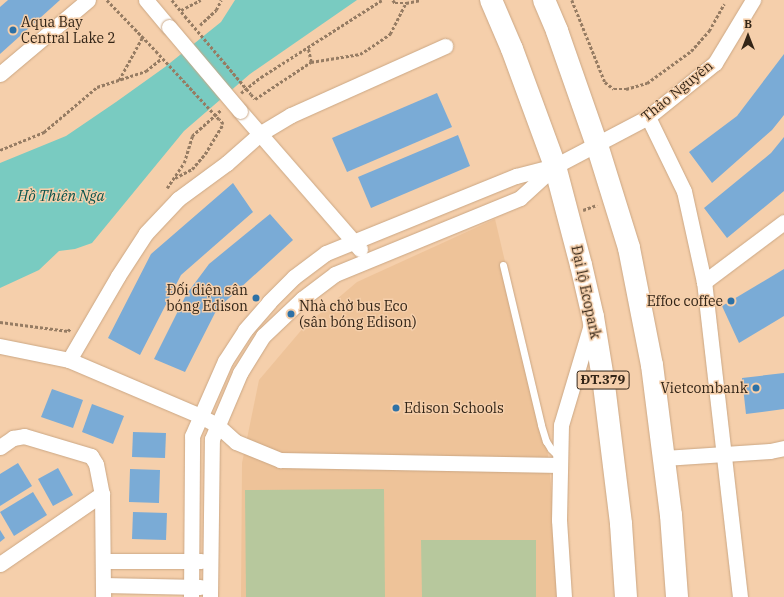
<!DOCTYPE html>
<meta charset="utf-8">
<style>
body{margin:0}
#map{position:relative;width:784px;height:597px;overflow:hidden;background:#f5cfab;font-family:"IBM Plex Serif",serif}
div>[style]{position:absolute}
[style*='--x']{left:calc(var(--x)*1px);top:calc(var(--y)*1px);width:calc(var(--w)*1px);rotate:calc(var(--a)*1deg)}
.built>*{inset:0;background:#eec399}
.green>*{inset:0;background:#b7c89d}
.water>*{inset:0;background:#79cbc1}
.building>*{inset:0;background:#7aabd6}
.path>*{height:2.5px;margin-top:-1.25px;transform-origin:0;background:repeating-linear-gradient(90deg,#967c63 0 3px,transparent 0 5px)}
.roads{filter:drop-shadow(0 0 1px #cba784) drop-shadow(0 0 1px #cba784)}
.lane>*{height:7px;margin:-3.5px;padding:0 3.5px;transform-origin:3.5px;border-radius:3.5px;background:#fff}
.street>*{height:15px;margin:-7.5px;padding:0 7.5px;transform-origin:7.5px;border-radius:7.5px;background:#fff}
.highway>*{height:22px;margin:-11px;padding:0 11px;transform-origin:11px;border-radius:11px;background:#fff}
.path-bridge>*{height:2.5px;margin-top:-1.25px;transform-origin:0;background:repeating-linear-gradient(90deg,#967c63 0 3px,transparent 0 5px)}
.bridges{filter:drop-shadow(0 0 1px #cba784) drop-shadow(0 0 1px #cba784)}
.street-bridge>*{height:15px;margin:-7.5px;padding:0 7.5px;transform-origin:7.5px;border-radius:7.5px;background:#fff}
.dots>*{width:11px;height:11px;translate:-50% -50%;box-sizing:border-box;border:2px solid #f5cfab;border-radius:50%}
span{translate:-50% -50%;white-space:nowrap;text-align:center;line-height:1.15;-webkit-text-stroke:3px #f5cfab;paint-order:stroke}
.shield-label span{padding:1px 3px;background:#f5cfab;border:1px solid;border-radius:3px;-webkit-text-stroke-width:0}
.shield-label{font-size:13px;color:#332517;font-weight:700}
.poi-label{font-size:14px;color:#332517}
.left{translate:0 -50%;text-align:left}
.right{translate:-100% -50%;text-align:right}
.street-label{font-size:14px;color:#332517}
.water-label{font-size:15px;color:#08534c;font-style:italic}
.north{position:absolute;left:728px;top:16px;width:40px;height:40px;-webkit-text-stroke:3px #f5cfab;paint-order:stroke;rotate:0deg;font-size:11px;font-weight:700;line-height:16px;text-align:center;color:#332517}
.north::after{content:'';display:block;margin:auto;width:14px;height:18px;background:#332517;clip-path:polygon(50% 0,100% 100%,50% 72%,0 100%)}
</style>
<div id="map">
<div class="built">
<i style="clip-path:polygon(495px 219px,546px 436px,562px 597px,241px 597px,242px 463px,259px 380px,304px 327px,357px 282px)"></i>
</div>
<div class="green">
<i style="clip-path:polygon(384px 489px,385px 597px,246px 597px,245px 490px)"></i>
<i style="clip-path:polygon(421px 540px,536px 540px,536px 597px,422px 597px)"></i>
</div>
<div class="water">
<i style="clip-path:polygon(235px 0,357px 0,250px 74px,184px 131px,92px 243px,75px 249px,59px 251px,39px 270px,0 288px,0 163px,66px 136px,116px 102px,165px 67px,221px 22px)"></i>
</div>
<div class="building">
<i style="clip-path:polygon(8px 0,60px 0,0 54px,0 7px)"></i>
<i style="clip-path:polygon(784px 54px,784px 115px,772px 130px,712px 183px,689px 152px,737px 116px)"></i>
<i style="clip-path:polygon(437px 93px,452px 127px,347px 172px,332px 138px)"></i>
<i style="clip-path:polygon(458px 135px,470px 166px,371px 208px,358px 177px)"></i>
<i style="clip-path:polygon(784px 137px,784px 191px,727px 238px,704px 208px,771px 153px)"></i>
<i style="clip-path:polygon(233px 183px,253px 212px,181px 275px,140px 355px,108px 338px,151px 254px)"></i>
<i style="clip-path:polygon(270px 214px,293px 240px,217px 309px,185px 372px,154px 359px,186px 295px,209px 264px)"></i>
<i style="clip-path:polygon(784px 269px,784px 316px,739px 343px,722px 306px)"></i>
<i style="clip-path:polygon(784px 373px,784px 409px,746px 414px,742px 378px)"></i>
<i style="clip-path:polygon(52px 389px,83px 400px,73px 428px,41px 417px)"></i>
<i style="clip-path:polygon(92px 404px,124px 416px,113px 444px,82px 432px)"></i>
<i style="clip-path:polygon(133px 432px,166px 433px,165px 458px,132px 457px)"></i>
<i style="clip-path:polygon(18px 463px,32px 486px,0 506px,0 474px)"></i>
<i style="clip-path:polygon(58px 468px,73px 495px,53px 506px,38px 479px)"></i>
<i style="clip-path:polygon(130px 469px,160px 470px,159px 503px,129px 502px)"></i>
<i style="clip-path:polygon(33px 492px,47px 515px,14px 536px,0 512px)"></i>
<i style="clip-path:polygon(133px 512px,167px 513px,166px 540px,132px 539px)"></i>
<i style="clip-path:polygon(0 530px,5px 538px,0 542px)"></i>
</div>
<div class="path">
<i style="--x:107;--y:0;--w:71;--a:46.1"></i>
<i style="--x:172;--y:0;--w:21;--a:51"></i>
<i style="--x:393;--y:0;--w:4;--a:56"></i>
<i style="--x:395;--y:3;--w:11;--a:0"></i>
<i style="--x:406;--y:3;--w:15;--a:-11"></i>
<i style="--x:572;--y:0;--w:88;--a:68.1"></i>
<i style="--x:605;--y:82;--w:11;--a:38"></i>
<i style="--x:614;--y:89;--w:12;--a:0"></i>
<i style="--x:626;--y:89;--w:22;--a:-16"></i>
<i style="--x:647;--y:83;--w:54;--a:-36"></i>
<i style="--x:691;--y:51;--w:27;--a:-48"></i>
<i style="--x:709;--y:31;--w:31;--a:-61"></i>
<i style="--x:181;--y:10;--w:22;--a:-27"></i>
<i style="--x:200;--y:25;--w:22;--a:-43"></i>
<i style="--x:216;--y:10;--w:11;--a:-63"></i>
<i style="--x:311;--y:62;--w:50;--a:-9.3"></i>
<i style="--x:360;--y:54;--w:9;--a:-32"></i>
<i style="--x:368;--y:49;--w:27;--a:-34"></i>
<i style="--x:390;--y:34;--w:35;--a:-63"></i>
<i style="--x:119;--y:80;--w:50;--a:-61.4"></i>
<i style="--x:241;--y:93;--w:26;--a:-39"></i>
<i style="--x:261;--y:77;--w:143;--a:-32.5"></i>
<i style="--x:251;--y:94;--w:6;--a:51"></i>
<i style="--x:255;--y:99;--w:67;--a:-33.5"></i>
<i style="--x:311;--y:62;--w:14;--a:-102"></i>
<i style="--x:0;--y:150;--w:48;--a:-22.2"></i>
<i style="--x:44;--y:132;--w:70;--a:-40.3"></i>
<i style="--x:97;--y:87;--w:52;--a:-18.1"></i>
<i style="--x:146;--y:71;--w:19;--a:-39"></i>
<i style="--x:175;--y:178;--w:19;--a:-28"></i>
<i style="--x:192;--y:169;--w:20;--a:-49"></i>
<i style="--x:205;--y:154;--w:35;--a:-59"></i>
<i style="--x:223;--y:124;--w:6;--a:-129"></i>
<i style="--x:167;--y:188;--w:30;--a:-56"></i>
<i style="--x:184;--y:163;--w:28;--a:-73"></i>
<i style="--x:192;--y:136;--w:40;--a:-42"></i>
<i style="--x:583;--y:210;--w:15;--a:-20"></i>
<i style="--x:0;--y:322;--w:69;--a:7.5"></i>
<i style="--x:68;--y:331;--w:3;--a:-45"></i>
</div>
<div class="roads">
<div class="lane">
<i style="--x:503;--y:265;--w:164;--a:76.6"></i>
<i style="--x:541;--y:425;--w:17;--a:73"></i>
<i style="--x:546;--y:441;--w:9;--a:58"></i>
<i style="--x:551;--y:449;--w:11;--a:45"></i>
</div>
<div class="street">
<i style="--x:146;--y:0;--w:35;--a:50"></i>
<i style="--x:0;--y:74;--w:115;--a:-40.1"></i>
<i style="--x:240;--y:111;--w:183;--a:49"></i>
<i style="--x:648;--y:117;--w:82;--a:64.1"></i>
<i style="--x:684;--y:191;--w:93;--a:77.6"></i>
<i style="--x:0;--y:346;--w:70;--a:11.5"></i>
<i style="--x:69;--y:360;--w:142;--a:23.1"></i>
<i style="--x:200;--y:416;--w:19;--a:28"></i>
<i style="--x:217;--y:425;--w:25;--a:42"></i>
<i style="--x:236;--y:442;--w:48;--a:22.2"></i>
<i style="--x:280;--y:460;--w:280;--a:1"></i>
<i style="--x:69;--y:360;--w:97;--a:-59.7"></i>
<i style="--x:118;--y:276;--w:51;--a:-56.9"></i>
<i style="--x:146;--y:233;--w:47;--a:-46.7"></i>
<i style="--x:178;--y:199;--w:61;--a:-36.3"></i>
<i style="--x:227;--y:163;--w:45;--a:-41.4"></i>
<i style="--x:261;--y:133;--w:35;--a:-31"></i>
<i style="--x:291;--y:115;--w:169;--a:-24.1"></i>
<i style="--x:0;--y:447;--w:16;--a:-35"></i>
<i style="--x:13;--y:438;--w:11;--a:-10"></i>
<i style="--x:24;--y:436;--w:70;--a:16.6"></i>
<i style="--x:91;--y:456;--w:9;--a:58"></i>
<i style="--x:96;--y:464;--w:31;--a:79"></i>
<i style="--x:102;--y:494;--w:103;--a:89.4"></i>
<i style="--x:664;--y:458;--w:106;--a:-3.8"></i>
<i style="--x:770;--y:451;--w:14;--a:-12"></i>
<i style="--x:103;--y:561;--w:98;--a:0"></i>
<i style="--x:0;--y:564;--w:124;--a:-34.5"></i>
<i style="--x:103;--y:585;--w:97;--a:1.2"></i>
<i style="--x:191;--y:597;--w:161;--a:-89.6"></i>
<i style="--x:192;--y:436;--w:82;--a:-66.3"></i>
<i style="--x:225;--y:361;--w:37;--a:-57"></i>
<i style="--x:245;--y:330;--w:37;--a:-49"></i>
<i style="--x:269;--y:302;--w:35;--a:-45"></i>
<i style="--x:294;--y:277;--w:40;--a:-37"></i>
<i style="--x:326;--y:253;--w:205;--a:-22.1"></i>
<i style="--x:516;--y:176;--w:40;--a:-14.4"></i>
<i style="--x:555;--y:166;--w:105;--a:-27.8"></i>
<i style="--x:648;--y:117;--w:86;--a:-38.9"></i>
<i style="--x:715;--y:63;--w:74;--a:-58.9"></i>
<i style="--x:210;--y:597;--w:158;--a:-89.3"></i>
<i style="--x:212;--y:439;--w:72;--a:-67"></i>
<i style="--x:240;--y:373;--w:44;--a:-58.1"></i>
<i style="--x:263;--y:336;--w:54;--a:-43.5"></i>
<i style="--x:302;--y:299;--w:41;--a:-37.1"></i>
<i style="--x:335;--y:274;--w:200;--a:-22.3"></i>
<i style="--x:520;--y:198;--w:46;--a:-42.4"></i>
<i style="--x:564;--y:597;--w:77;--a:-93.7"></i>
<i style="--x:559;--y:520;--w:95;--a:-88.8"></i>
<i style="--x:561;--y:425;--w:109;--a:-73.4"></i>
<i style="--x:740;--y:597;--w:317;--a:-96.5"></i>
<i style="--x:704;--y:282;--w:100;--a:-36.9"></i>
</div>
<div class="highway">
<i style="--x:491;--y:0;--w:53;--a:66.8"></i>
<i style="--x:512;--y:49;--w:125;--a:69.8"></i>
<i style="--x:555;--y:166;--w:102;--a:75.3"></i>
<i style="--x:581;--y:265;--w:53;--a:77"></i>
<i style="--x:593;--y:317;--w:69;--a:80.8"></i>
<i style="--x:604;--y:385;--w:140;--a:83"></i>
<i style="--x:621;--y:524;--w:73;--a:86.1"></i>
<i style="--x:544;--y:0;--w:34;--a:67"></i>
<i style="--x:557;--y:31;--w:121;--a:70.7"></i>
<i style="--x:597;--y:145;--w:108;--a:72.7"></i>
<i style="--x:629;--y:248;--w:119;--a:78.9"></i>
<i style="--x:652;--y:365;--w:151;--a:82.8"></i>
<i style="--x:671;--y:515;--w:82;--a:85.8"></i>
</div>
</div>
<div class="path-bridge">
<i style="--x:185;--y:16;--w:102;--a:49.8"></i>
<i style="--x:156;--y:51;--w:93;--a:47.2"></i>
</div>
<div class="bridges">
<div class="street-bridge">
<i style="--x:169;--y:27;--w:110;--a:49.8"></i>
</div>
</div>
<div class="dots">
<i style="left:13px;top:30px;background:#2d71a6"></i>
<i style="left:256px;top:298px;background:#2d71a6"></i>
<i style="left:731px;top:301px;background:#2d71a6"></i>
<i style="left:291px;top:314px;background:#2d71a6"></i>
<i style="left:756px;top:388px;background:#2d71a6"></i>
<i style="left:396px;top:408px;background:#2d71a6"></i>
</div>
<div class="shield-label">
<span style="left:603px;top:380px">ĐT.379</span>
</div>
<div class="poi-label">
<span class="left" style="left:21px;top:30px">Aqua Bay<br>Central Lake 2</span>
<span class="right" style="left:248px;top:298px">Đối diện sân<br>bóng Edison</span>
<span class="right" style="left:723px;top:301px">Effoc coffee</span>
<span class="left" style="left:299px;top:314px">Nhà chờ bus Eco<br>(sân bóng Edison)</span>
<span class="right" style="left:748px;top:388px">Vietcombank</span>
<span class="left" style="left:404px;top:408px">Edison Schools</span>
</div>
<div class="street-label">
<span style="left:677px;top:91px;rotate:-39deg">Thảo Nguyên</span>
<span style="left:586px;top:292px;rotate:78deg">Đại lộ Ecopark</span>
</div>
<div class="water-label">
<span style="left:61px;top:196px">Hồ Thiên Nga</span>
</div>
<div class="north">B</div>
</div>
